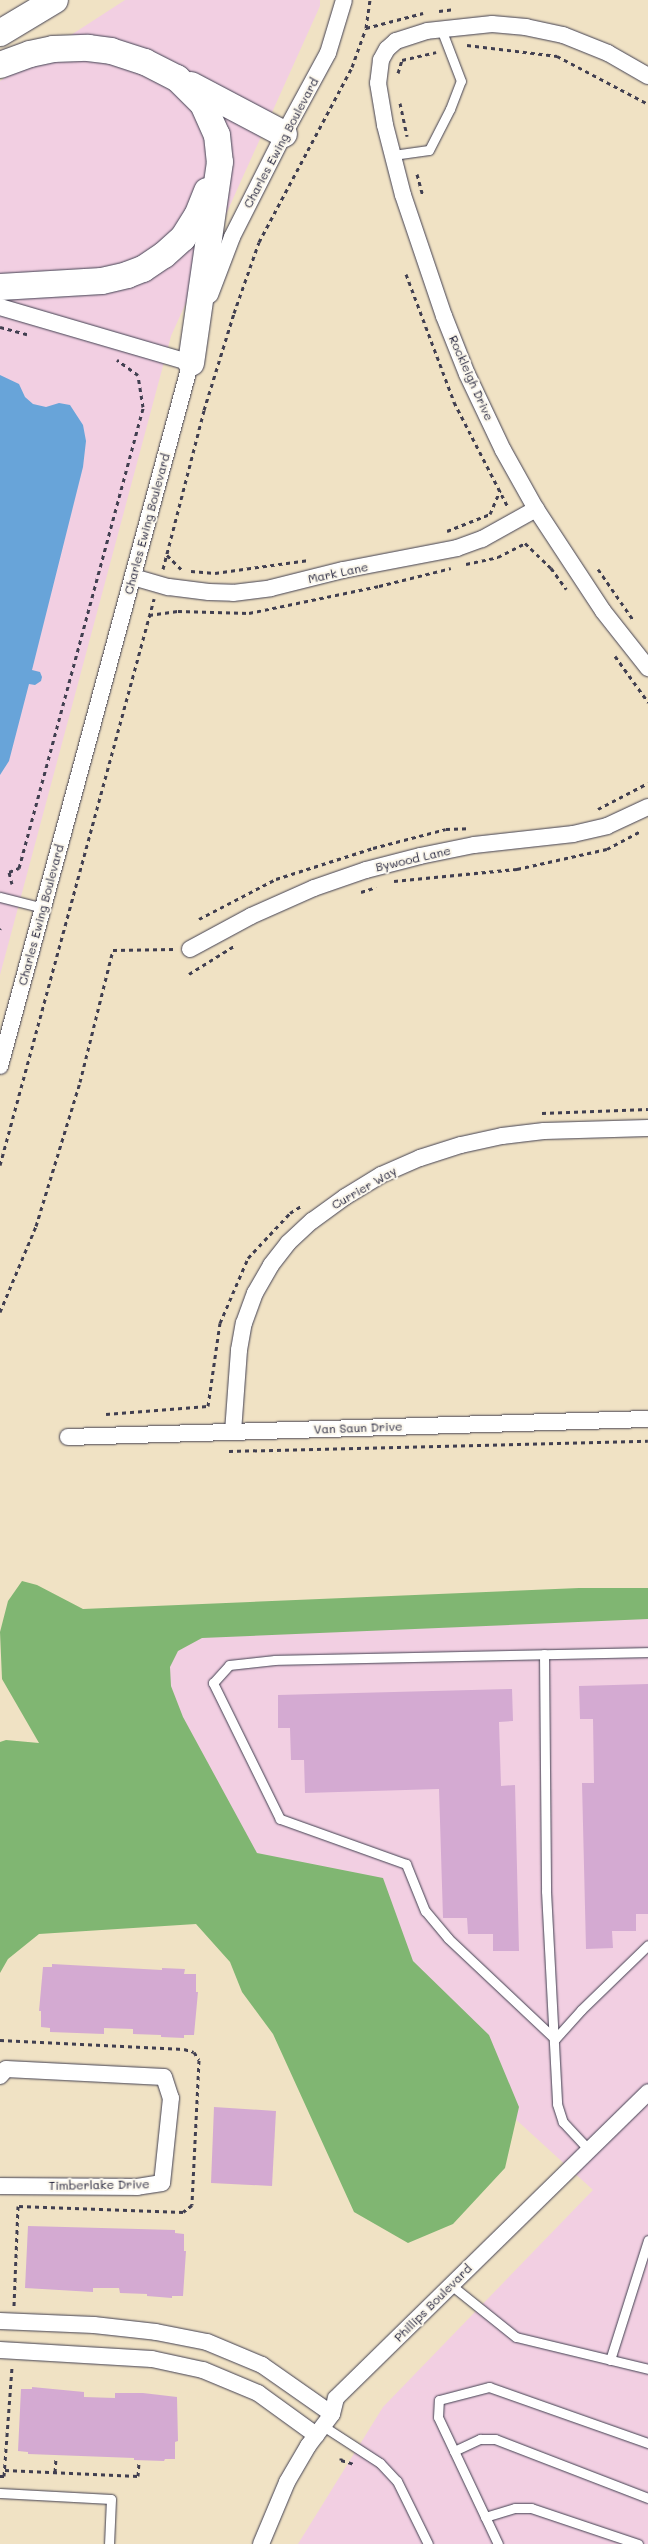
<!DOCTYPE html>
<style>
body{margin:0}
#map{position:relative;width:648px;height:2544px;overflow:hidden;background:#f0e2c4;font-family:Mali,sans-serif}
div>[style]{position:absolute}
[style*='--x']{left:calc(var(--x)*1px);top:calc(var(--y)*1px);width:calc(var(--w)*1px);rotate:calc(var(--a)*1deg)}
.built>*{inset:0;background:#f2cfe2}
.forest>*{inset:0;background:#80b672}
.water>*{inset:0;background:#68a4d9}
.building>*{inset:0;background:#d4aad2}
.path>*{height:3px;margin-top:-1.5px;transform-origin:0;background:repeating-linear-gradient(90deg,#413f50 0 4px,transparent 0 8px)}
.roads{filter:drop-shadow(0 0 1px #413f50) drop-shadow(0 0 1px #413f50)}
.lane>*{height:9px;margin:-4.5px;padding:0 4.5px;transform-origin:4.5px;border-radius:4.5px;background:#fff}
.street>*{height:16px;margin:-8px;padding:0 8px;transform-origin:8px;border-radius:8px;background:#fff}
.primary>*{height:26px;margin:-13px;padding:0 13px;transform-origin:13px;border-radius:13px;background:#fff}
span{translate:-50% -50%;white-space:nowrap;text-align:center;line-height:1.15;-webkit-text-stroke:4px #fbf7ec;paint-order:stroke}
.street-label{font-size:12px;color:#22223b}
</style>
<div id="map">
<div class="built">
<i style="clip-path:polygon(125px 0,320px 0,320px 6px,171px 336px,0 975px,0 81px)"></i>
<i style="clip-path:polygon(648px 1614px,648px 2544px,298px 2544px,383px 2407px,593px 2190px,238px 1865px,150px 1638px)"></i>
</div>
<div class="forest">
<i style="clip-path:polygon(22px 1581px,37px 1585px,83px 1609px,579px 1588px,648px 1588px,648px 1619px,202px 1638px,178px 1651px,170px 1667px,171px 1686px,183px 1717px,257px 1853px,383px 1878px,413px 1961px,489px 2035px,519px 2107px,505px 2168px,453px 2224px,408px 2243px,354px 2212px,273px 2034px,242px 1992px,230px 1962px,196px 1924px,39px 1934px,8px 1959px,0 1973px,0 1742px,6px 1740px,39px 1743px,2px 1679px,0 1632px,8px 1601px)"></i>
</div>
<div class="water">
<i style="clip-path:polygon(0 375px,19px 384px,25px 397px,33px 404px,46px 407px,59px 403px,70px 405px,83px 425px,86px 441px,83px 467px,32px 670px,40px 672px,42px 677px,41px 681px,35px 685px,29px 684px,9px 761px,0 775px)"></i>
</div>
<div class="building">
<i style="clip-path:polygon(648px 1684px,648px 1914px,636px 1914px,636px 1931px,612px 1931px,613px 1948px,586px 1949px,582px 1783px,594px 1783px,593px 1719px,580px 1719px,579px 1686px)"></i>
<i style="clip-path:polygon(512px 1689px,513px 1721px,499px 1722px,501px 1786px,515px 1785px,519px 1951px,493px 1951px,493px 1934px,468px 1934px,467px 1918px,443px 1918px,439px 1789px,305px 1793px,304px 1760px,291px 1760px,290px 1728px,278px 1728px,278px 1695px)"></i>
<i style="clip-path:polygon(52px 1964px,162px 1970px,162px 1968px,185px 1969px,184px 1974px,196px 1974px,196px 1992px,198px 1992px,194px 2035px,184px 2035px,184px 2038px,161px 2037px,161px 2035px,133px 2034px,133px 2029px,104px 2028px,104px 2034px,50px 2032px,50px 2028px,41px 2027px,41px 2011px,39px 2011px,43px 1967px,52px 1967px)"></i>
<i style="clip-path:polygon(214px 2107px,276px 2111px,272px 2186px,211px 2183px)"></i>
<i style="clip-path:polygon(28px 2226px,175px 2230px,175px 2233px,184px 2234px,184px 2251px,186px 2251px,183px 2296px,172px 2296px,172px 2298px,147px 2296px,147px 2294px,120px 2293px,119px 2288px,93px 2288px,93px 2292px,25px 2288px)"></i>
<i style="clip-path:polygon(32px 2387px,84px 2392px,84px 2397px,115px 2398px,115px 2393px,143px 2393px,177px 2397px,178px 2441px,175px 2442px,175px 2459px,165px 2459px,164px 2461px,134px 2460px,134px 2458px,28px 2454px,28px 2452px,18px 2451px,21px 2389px,32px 2389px)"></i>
</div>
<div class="path">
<i style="--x:439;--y:11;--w:16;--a:-7"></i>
<i style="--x:366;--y:28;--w:59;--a:-14.7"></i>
<i style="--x:467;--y:45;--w:91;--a:7"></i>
<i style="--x:557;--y:56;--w:103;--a:27.8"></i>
<i style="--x:398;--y:73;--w:14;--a:-73"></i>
<i style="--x:402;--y:60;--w:35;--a:-13"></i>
<i style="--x:400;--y:103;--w:34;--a:78"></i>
<i style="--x:417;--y:174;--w:23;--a:75"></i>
<i style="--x:406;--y:274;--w:137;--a:69.4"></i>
<i style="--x:454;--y:402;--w:118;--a:62.8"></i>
<i style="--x:0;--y:327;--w:28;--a:15"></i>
<i style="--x:447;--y:531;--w:46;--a:-21.6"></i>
<i style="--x:490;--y:514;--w:26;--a:-67"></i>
<i style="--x:167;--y:555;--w:21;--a:45"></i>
<i style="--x:466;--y:564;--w:33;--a:-12"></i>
<i style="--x:498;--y:557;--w:30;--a:-27"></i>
<i style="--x:525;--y:543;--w:36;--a:44"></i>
<i style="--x:551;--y:568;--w:26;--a:54"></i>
<i style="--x:163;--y:569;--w:164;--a:-75.5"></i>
<i style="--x:204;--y:410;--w:102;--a:-72.8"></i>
<i style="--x:234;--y:313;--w:75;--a:-70.6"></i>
<i style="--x:259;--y:242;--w:198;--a:-62"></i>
<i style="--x:352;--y:67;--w:41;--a:-70.3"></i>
<i style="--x:366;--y:28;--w:28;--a:-82"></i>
<i style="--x:598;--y:569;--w:63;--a:55.3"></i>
<i style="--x:191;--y:571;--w:24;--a:5"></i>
<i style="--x:215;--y:573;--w:95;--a:-7.9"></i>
<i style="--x:149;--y:615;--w:29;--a:-8"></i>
<i style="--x:178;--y:611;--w:71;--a:1.6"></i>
<i style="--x:249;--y:613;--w:133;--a:-11.7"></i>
<i style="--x:379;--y:586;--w:74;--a:-14"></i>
<i style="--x:615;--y:656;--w:57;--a:54.3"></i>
<i style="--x:598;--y:809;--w:56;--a:-27.5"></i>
<i style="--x:394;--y:881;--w:124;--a:-5.6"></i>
<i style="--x:517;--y:869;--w:92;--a:-12.5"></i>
<i style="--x:607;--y:849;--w:38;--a:-28"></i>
<i style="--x:12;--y:884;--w:12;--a:-104"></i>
<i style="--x:9;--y:872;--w:11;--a:-22"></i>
<i style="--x:19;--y:868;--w:477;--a:-74.9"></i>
<i style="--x:143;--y:407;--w:32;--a:-99"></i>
<i style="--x:138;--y:375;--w:26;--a:-144"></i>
<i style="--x:361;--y:892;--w:16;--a:-18"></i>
<i style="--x:199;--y:919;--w:87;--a:-27.5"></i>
<i style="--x:276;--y:879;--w:102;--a:-17.7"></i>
<i style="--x:373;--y:848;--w:75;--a:-14.6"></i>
<i style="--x:446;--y:829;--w:23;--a:-2"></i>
<i style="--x:0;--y:929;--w:1;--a:-45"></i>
<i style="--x:189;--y:974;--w:53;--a:-31.9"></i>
<i style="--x:542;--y:1113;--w:106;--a:-2.2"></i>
<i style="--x:0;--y:1165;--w:587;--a:-74.78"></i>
<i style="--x:0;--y:1312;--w:93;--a:-67.3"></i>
<i style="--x:36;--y:1226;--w:151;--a:-73"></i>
<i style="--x:80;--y:1082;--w:136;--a:-76"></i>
<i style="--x:113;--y:950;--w:61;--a:-0.9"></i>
<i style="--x:106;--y:1414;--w:102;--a:-4.5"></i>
<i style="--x:208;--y:1406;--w:84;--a:-81.8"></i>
<i style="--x:220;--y:1323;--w:71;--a:-66.7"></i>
<i style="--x:248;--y:1258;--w:62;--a:-47"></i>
<i style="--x:290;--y:1213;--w:15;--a:-32"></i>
<i style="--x:229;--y:1451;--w:419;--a:-1.4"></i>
<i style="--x:0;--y:2040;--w:184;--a:2.8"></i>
<i style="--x:184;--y:2049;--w:10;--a:17"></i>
<i style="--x:194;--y:2052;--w:9;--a:58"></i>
<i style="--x:199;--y:2060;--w:145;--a:92.8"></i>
<i style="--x:192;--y:2205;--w:11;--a:142"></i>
<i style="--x:183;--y:2212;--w:165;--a:-177.9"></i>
<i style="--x:18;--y:2206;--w:100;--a:92.3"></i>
<i style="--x:341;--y:2458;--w:2;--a:90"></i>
<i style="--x:341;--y:2460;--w:14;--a:17"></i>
<i style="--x:5;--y:2470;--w:133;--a:2.6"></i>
<i style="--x:138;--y:2476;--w:15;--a:-86"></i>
<i style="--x:55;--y:2472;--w:15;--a:-86"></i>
<i style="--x:0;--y:2476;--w:4;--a:0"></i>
<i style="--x:4;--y:2476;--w:109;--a:-85.8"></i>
</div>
<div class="roads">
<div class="lane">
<i style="--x:393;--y:155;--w:36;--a:-8"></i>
<i style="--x:429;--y:150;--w:46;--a:-62.9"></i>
<i style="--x:450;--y:109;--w:30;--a:-69"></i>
<i style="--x:461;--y:81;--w:56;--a:-111"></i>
<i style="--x:0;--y:897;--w:44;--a:14.3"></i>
<i style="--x:544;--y:1654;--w:237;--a:89.5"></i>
<i style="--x:546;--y:1891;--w:213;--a:87"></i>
<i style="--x:557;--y:2104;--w:19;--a:72"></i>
<i style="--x:563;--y:2122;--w:38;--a:47"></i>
<i style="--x:555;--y:2039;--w:147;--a:-136.7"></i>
<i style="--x:448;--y:1938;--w:35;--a:-130"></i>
<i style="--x:425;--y:1911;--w:51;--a:-112"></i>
<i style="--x:406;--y:1864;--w:134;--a:-160.3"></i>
<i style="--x:280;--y:1819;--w:152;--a:-116.2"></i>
<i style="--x:213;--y:1683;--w:24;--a:-48"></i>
<i style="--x:229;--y:1665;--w:46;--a:-6.2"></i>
<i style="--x:275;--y:1660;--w:373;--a:-1.2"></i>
<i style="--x:555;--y:2039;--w:39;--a:-48"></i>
<i style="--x:581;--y:2010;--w:93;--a:-44.1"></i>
<i style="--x:451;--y:2285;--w:83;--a:38.7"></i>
<i style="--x:516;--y:2337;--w:136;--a:13.6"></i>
<i style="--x:610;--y:2360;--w:126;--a:-72.4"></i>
<i style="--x:323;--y:2426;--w:68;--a:33"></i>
<i style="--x:380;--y:2463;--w:25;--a:47"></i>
<i style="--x:397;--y:2481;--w:70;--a:63.8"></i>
<i style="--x:454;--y:2451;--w:29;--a:-25"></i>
<i style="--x:480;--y:2439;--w:15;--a:0"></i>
<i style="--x:495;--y:2439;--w:164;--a:21.1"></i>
<i style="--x:0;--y:2493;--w:111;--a:3.1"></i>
<i style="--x:111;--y:2499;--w:45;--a:92.5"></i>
<i style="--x:485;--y:2517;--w:31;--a:-17"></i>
<i style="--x:515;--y:2508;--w:16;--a:0"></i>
<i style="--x:531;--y:2508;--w:113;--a:18.6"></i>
<i style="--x:498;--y:2544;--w:140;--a:-115.3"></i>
<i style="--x:438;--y:2417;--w:17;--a:-87"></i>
<i style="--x:439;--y:2400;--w:52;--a:-14.6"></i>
<i style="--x:489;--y:2387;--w:169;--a:19.4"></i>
</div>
<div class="street">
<i style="--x:648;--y:76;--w:46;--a:-150.1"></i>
<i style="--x:608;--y:53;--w:48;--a:-158.2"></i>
<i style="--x:563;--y:35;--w:38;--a:-168"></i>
<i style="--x:526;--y:27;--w:34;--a:-175"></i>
<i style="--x:492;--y:24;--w:65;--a:173.9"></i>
<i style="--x:427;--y:31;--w:33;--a:162"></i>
<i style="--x:396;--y:41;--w:12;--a:138"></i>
<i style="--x:387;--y:49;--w:13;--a:119"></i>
<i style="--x:381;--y:60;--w:23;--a:97"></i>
<i style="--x:378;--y:83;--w:43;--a:80.5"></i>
<i style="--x:385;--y:125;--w:72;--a:75.6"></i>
<i style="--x:403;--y:195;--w:128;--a:71.3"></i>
<i style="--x:444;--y:316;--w:62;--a:68.4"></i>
<i style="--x:467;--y:374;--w:84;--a:64.7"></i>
<i style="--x:503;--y:450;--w:68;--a:60.8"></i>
<i style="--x:536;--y:509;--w:122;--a:56.7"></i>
<i style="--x:603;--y:611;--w:73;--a:51.7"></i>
<i style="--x:210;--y:295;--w:62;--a:-69.2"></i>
<i style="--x:232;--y:237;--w:115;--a:-63.2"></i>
<i style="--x:284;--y:134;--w:92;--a:-61.5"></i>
<i style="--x:328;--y:53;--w:55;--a:-73.2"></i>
<i style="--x:0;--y:307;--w:199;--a:16.3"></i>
<i style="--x:133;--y:577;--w:37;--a:16"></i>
<i style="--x:169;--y:587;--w:40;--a:7.1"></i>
<i style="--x:209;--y:592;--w:24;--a:2"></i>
<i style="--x:233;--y:593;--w:38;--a:-7"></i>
<i style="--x:271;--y:588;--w:74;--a:-14"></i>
<i style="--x:343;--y:570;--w:116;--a:-10.9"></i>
<i style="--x:457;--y:548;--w:27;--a:-20"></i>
<i style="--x:482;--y:539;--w:62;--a:-29.1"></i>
<i style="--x:190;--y:949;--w:69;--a:-28.4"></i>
<i style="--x:251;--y:916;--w:69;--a:-24"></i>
<i style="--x:314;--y:888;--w:55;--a:-19.1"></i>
<i style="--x:366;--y:870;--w:56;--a:-14.5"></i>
<i style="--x:420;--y:856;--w:55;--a:-11.5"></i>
<i style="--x:474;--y:845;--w:100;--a:-6.3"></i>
<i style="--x:573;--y:834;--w:35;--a:-13"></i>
<i style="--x:607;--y:826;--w:45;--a:-24.9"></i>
<i style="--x:0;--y:1066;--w:738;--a:-74.83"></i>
<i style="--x:233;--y:1432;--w:82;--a:-85.8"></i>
<i style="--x:239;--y:1350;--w:27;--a:-80"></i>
<i style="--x:244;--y:1323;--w:32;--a:-70"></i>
<i style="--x:255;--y:1293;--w:32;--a:-60"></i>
<i style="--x:271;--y:1265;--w:28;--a:-52"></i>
<i style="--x:288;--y:1243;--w:33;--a:-43"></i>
<i style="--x:312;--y:1221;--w:41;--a:-36"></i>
<i style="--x:345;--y:1197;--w:42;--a:-31.4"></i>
<i style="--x:381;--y:1175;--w:43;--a:-23.6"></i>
<i style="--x:420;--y:1158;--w:43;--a:-17.6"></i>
<i style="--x:461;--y:1145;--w:42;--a:-12.4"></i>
<i style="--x:502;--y:1136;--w:42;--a:-6.8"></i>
<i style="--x:544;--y:1131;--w:104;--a:-1.7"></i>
<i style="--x:68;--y:1437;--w:580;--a:-1.78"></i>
<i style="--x:0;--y:2076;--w:9;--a:-49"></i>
<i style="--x:6;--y:2069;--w:158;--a:2.9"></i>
<i style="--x:164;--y:2077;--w:22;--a:72"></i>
<i style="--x:171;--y:2098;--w:85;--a:96"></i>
<i style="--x:162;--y:2183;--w:25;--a:171"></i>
<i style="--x:137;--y:2187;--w:137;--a:-179.6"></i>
<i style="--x:0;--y:2321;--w:94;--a:2.4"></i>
<i style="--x:94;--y:2325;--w:62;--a:6.4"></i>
<i style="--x:156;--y:2332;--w:52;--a:11.1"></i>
<i style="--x:207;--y:2342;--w:60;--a:22.7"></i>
<i style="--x:262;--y:2365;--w:85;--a:35"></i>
<i style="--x:0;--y:2350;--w:152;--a:3.4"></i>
<i style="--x:152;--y:2359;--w:52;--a:12.2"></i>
<i style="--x:203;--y:2370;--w:60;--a:22.7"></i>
<i style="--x:258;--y:2393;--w:72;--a:35.9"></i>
<i style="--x:261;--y:2544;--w:67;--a:-67.2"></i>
<i style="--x:287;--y:2482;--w:42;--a:-59.7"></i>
<i style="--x:308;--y:2446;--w:40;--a:-53"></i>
<i style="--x:332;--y:2414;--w:16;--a:-76"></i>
<i style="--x:336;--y:2398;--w:437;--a:-44.4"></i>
</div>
<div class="primary">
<i style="--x:0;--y:33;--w:64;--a:-31"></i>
<i style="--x:0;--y:65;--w:32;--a:-20"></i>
<i style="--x:30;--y:54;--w:24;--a:-12"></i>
<i style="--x:53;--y:49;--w:35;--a:-2"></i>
<i style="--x:88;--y:48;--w:23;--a:7"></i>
<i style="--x:111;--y:51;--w:36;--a:18"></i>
<i style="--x:145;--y:62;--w:36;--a:27"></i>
<i style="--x:177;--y:78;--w:37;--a:45"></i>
<i style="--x:203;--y:104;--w:34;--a:66"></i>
<i style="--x:217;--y:135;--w:27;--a:84"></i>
<i style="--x:220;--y:162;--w:203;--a:98.2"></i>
<i style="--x:191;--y:85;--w:105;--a:27.8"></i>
<i style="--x:0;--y:287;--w:102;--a:-3.4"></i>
<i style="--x:102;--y:281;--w:26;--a:-13"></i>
<i style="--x:127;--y:275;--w:17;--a:-21"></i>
<i style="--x:143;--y:269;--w:25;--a:-34"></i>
<i style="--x:164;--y:255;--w:25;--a:-42"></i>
<i style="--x:183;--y:238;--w:26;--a:-58"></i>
<i style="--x:197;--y:216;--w:27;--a:-68"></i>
</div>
</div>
<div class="street-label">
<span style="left:281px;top:143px;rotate:-62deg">Charles Ewing Boulevard</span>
<span style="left:471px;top:378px;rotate:66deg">Rockleigh Drive</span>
<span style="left:147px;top:524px;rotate:-75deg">Charles Ewing Boulevard</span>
<span style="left:338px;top:573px;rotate:-12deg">Mark Lane</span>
<span style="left:413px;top:859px;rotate:-13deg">Bywood Lane</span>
<span style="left:41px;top:915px;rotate:-75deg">Charles Ewing Boulevard</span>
<span style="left:364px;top:1188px;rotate:-30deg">Currier Way</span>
<span style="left:358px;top:1428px;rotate:-2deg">Van Saun Drive</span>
<span style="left:99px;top:2185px;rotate:-1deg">Timberlake Drive</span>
<span style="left:433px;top:2303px;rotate:-45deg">Phillips Boulevard</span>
</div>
</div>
